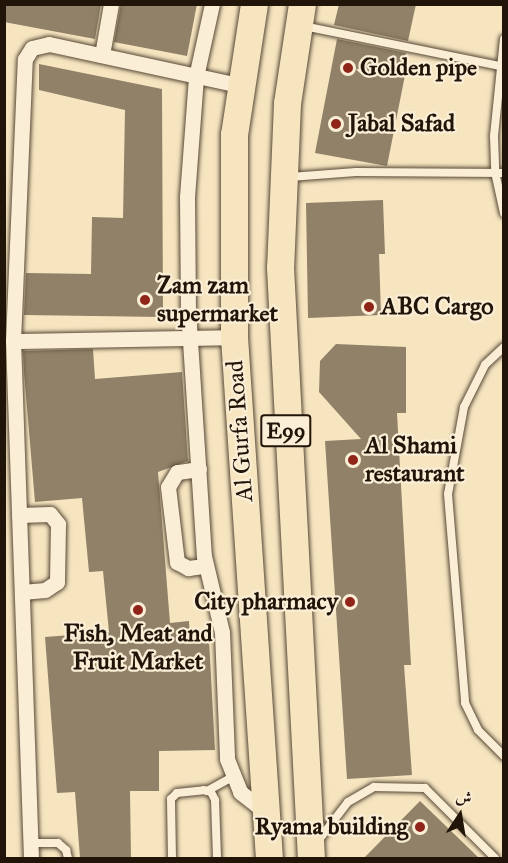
<!DOCTYPE html>
<meta charset="utf-8">
<style>
body{margin:0}
#map{position:relative;width:508px;height:863px;overflow:hidden;background:#f7e5c0;font-family:"IM FELL Great Primer",Amiri,serif}
div>[style]{position:absolute}
[style*='--x']{left:calc(var(--x)*1px);top:calc(var(--y)*1px);width:calc(var(--w)*1px);rotate:calc(var(--a)*1deg)}
.building>*{inset:0;background:#908168}
.roads{filter:drop-shadow(0 0 2px #564836) drop-shadow(0 0 2px #564836)}
.lane>*{height:8px;margin:-4px;padding:0 4px;transform-origin:4px;border-radius:4px;background:#faeed6}
.street>*{height:15px;margin:-7.5px;padding:0 7.5px;transform-origin:7.5px;border-radius:7.5px;background:#faeed6}
.highway>*{height:27px;margin:-13.5px;padding:0 13.5px;transform-origin:13.5px;border-radius:13.5px;background:#f7e5c0}
.dots>*{width:16px;height:16px;translate:-50% -50%;box-sizing:border-box;border:3px solid #faeed6;border-radius:50%}
span{translate:-50% -50%;white-space:nowrap;text-align:center;line-height:1.15;-webkit-text-stroke:4.5px #faeed6;paint-order:stroke}
.shield-label span{padding:2px 4px;background:#faeed6;border:2px solid;border-radius:4px;-webkit-text-stroke-width:0}
.shield-label{font-size:22px;color:#211408;font-weight:700}
.poi-label{font-size:24px;color:#211408;font-weight:700}
.left{translate:0 -50%;text-align:left}
.right{translate:-100% -50%;text-align:right}
.street-label{font-size:24px;color:#211408}
.frame{position:absolute;inset:0;border:6px solid #211408;pointer-events:none}
.north{position:absolute;left:430px;top:785px;width:60px;height:60px;-webkit-text-stroke:4px #faeed6;paint-order:stroke;rotate:12deg;font-size:16px;font-weight:700;line-height:24px;text-align:center;color:#211408}
.north::after{content:'';display:block;margin:auto;width:21px;height:27px;background:#211408;clip-path:polygon(50% 0,100% 100%,50% 72%,0 100%)}
</style>
<div id="map">
<div class="building">
<i style="clip-path:polygon(4px 4px,101px 4px,95px 39px,4px 22px)"></i>
<i style="clip-path:polygon(121px 4px,197px 4px,187px 56px,114px 42px)"></i>
<i style="clip-path:polygon(339px 4px,416px 4px,408px 41px,334px 25px)"></i>
<i style="clip-path:polygon(337px 39px,406px 53px,405px 59px,408px 60px,387px 166px,315px 153px)"></i>
<i style="clip-path:polygon(39px 64px,162px 89px,163px 317px,24px 315px,26px 273px,91px 274px,92px 217px,123px 218px,125px 110px,39px 90px)"></i>
<i style="clip-path:polygon(383px 200px,385px 254px,379px 254px,381px 315px,308px 318px,306px 203px)"></i>
<i style="clip-path:polygon(336px 344px,406px 347px,406px 413px,397px 413px,411px 665px,404px 665px,412px 775px,347px 779px,325px 441px,361px 439px,319px 392px,320px 361px)"></i>
<i style="clip-path:polygon(93px 349px,95px 379px,182px 372px,188px 461px,158px 472px,170px 623px,189px 621px,190px 642px,209px 640px,215px 750px,159px 751px,159px 791px,130px 791px,131px 858px,80px 858px,75px 792px,57px 793px,45px 637px,109px 632px,103px 571px,89px 572px,82px 498px,35px 502px,24px 372px,23px 351px)"></i>
<i style="clip-path:polygon(420px 801px,479px 858px,364px 858px)"></i>
</div>
<div class="roads">
<div class="lane">
<i style="--x:303;--y:26;--w:200;--a:11.5"></i>
<i style="--x:504;--y:39;--w:98;--a:95.9"></i>
<i style="--x:494;--y:136;--w:36;--a:88"></i>
<i style="--x:495;--y:172;--w:42;--a:77.6"></i>
<i style="--x:290;--y:177;--w:66;--a:-4.3"></i>
<i style="--x:356;--y:172;--w:148;--a:0.4"></i>
<i style="--x:504;--y:347;--w:26;--a:137"></i>
<i style="--x:485;--y:365;--w:47;--a:116.6"></i>
<i style="--x:464;--y:407;--w:88;--a:100.4"></i>
<i style="--x:448;--y:494;--w:210;--a:85.3"></i>
<i style="--x:465;--y:703;--w:30;--a:64"></i>
<i style="--x:478;--y:730;--w:37;--a:45"></i>
<i style="--x:207;--y:791;--w:29;--a:-29"></i>
<i style="--x:321;--y:837;--w:44;--a:-52.4"></i>
<i style="--x:348;--y:802;--w:30;--a:-30"></i>
<i style="--x:374;--y:787;--w:51;--a:1.1"></i>
<i style="--x:425;--y:788;--w:99;--a:45"></i>
<i style="--x:31;--y:843;--w:27;--a:0"></i>
<i style="--x:58;--y:843;--w:11;--a:41"></i>
<i style="--x:66;--y:850;--w:8;--a:76"></i>
<i style="--x:172;--y:858;--w:59;--a:-91"></i>
<i style="--x:171;--y:799;--w:8;--a:-45"></i>
<i style="--x:177;--y:793;--w:27;--a:-6"></i>
<i style="--x:204;--y:790;--w:7;--a:16"></i>
<i style="--x:211;--y:792;--w:9;--a:63"></i>
<i style="--x:215;--y:800;--w:58;--a:88"></i>
</div>
<div class="street">
<i style="--x:212;--y:4;--w:75;--a:102.4"></i>
<i style="--x:196;--y:77;--w:120;--a:94.3"></i>
<i style="--x:187;--y:197;--w:113;--a:89.5"></i>
<i style="--x:188;--y:310;--w:247;--a:86.3"></i>
<i style="--x:204;--y:556;--w:78;--a:76.7"></i>
<i style="--x:222;--y:632;--w:127;--a:87.7"></i>
<i style="--x:227;--y:759;--w:35;--a:68"></i>
<i style="--x:240;--y:792;--w:33;--a:38"></i>
<i style="--x:102;--y:55;--w:52;--a:-80"></i>
<i style="--x:13;--y:341;--w:221;--a:-1"></i>
<i style="--x:199;--y:469;--w:22;--a:172"></i>
<i style="--x:177;--y:472;--w:17;--a:121"></i>
<i style="--x:168;--y:487;--w:76;--a:83.2"></i>
<i style="--x:177;--y:562;--w:13;--a:29"></i>
<i style="--x:188;--y:568;--w:17;--a:-7"></i>
<i style="--x:19;--y:515;--w:31;--a:-2"></i>
<i style="--x:50;--y:514;--w:13;--a:51"></i>
<i style="--x:58;--y:524;--w:58;--a:91"></i>
<i style="--x:57;--y:582;--w:14;--a:146"></i>
<i style="--x:45;--y:590;--w:23;--a:175"></i>
<i style="--x:31;--y:858;--w:517;--a:-91.99"></i>
<i style="--x:13;--y:341;--w:282;--a:-87.6"></i>
<i style="--x:25;--y:59;--w:13;--a:-58"></i>
<i style="--x:32;--y:48;--w:17;--a:-13"></i>
<i style="--x:49;--y:44;--w:194;--a:12.2"></i>
</div>
<div class="highway">
<i style="--x:254;--y:4;--w:132;--a:98.7"></i>
<i style="--x:234;--y:134;--w:203;--a:90"></i>
<i style="--x:234;--y:337;--w:522;--a:86.16"></i>
<i style="--x:302;--y:4;--w:100;--a:98.6"></i>
<i style="--x:287;--y:103;--w:164;--a:92.4"></i>
<i style="--x:280;--y:267;--w:592;--a:87"></i>
</div>
</div>
<div class="dots">
<i style="left:348px;top:68px;background:#8f2418"></i>
<i style="left:336px;top:124px;background:#8f2418"></i>
<i style="left:145px;top:300px;background:#8f2418"></i>
<i style="left:369px;top:307px;background:#8f2418"></i>
<i style="left:353px;top:460px;background:#8f2418"></i>
<i style="left:350px;top:602px;background:#8f2418"></i>
<i style="left:138px;top:610px;background:#8f2418"></i>
<i style="left:420px;top:827px;background:#8f2418"></i>
</div>
<div class="shield-label">
<span style="left:286px;top:431px">E99</span>
</div>
<div class="poi-label">
<span class="left" style="left:360px;top:68px">Golden pipe</span>
<span class="left" style="left:348px;top:124px">Jabal Safad</span>
<span class="left" style="left:157px;top:300px">Zam zam<br>supermarket</span>
<span class="left" style="left:381px;top:307px">ABC Cargo</span>
<span class="left" style="left:365px;top:460px">Al Shami<br>restaurant</span>
<span class="right" style="left:338px;top:602px">City pharmacy</span>
<span style="left:138px;top:648px">Fish, Meat and<br>Fruit Market</span>
<span class="right" style="left:408px;top:827px">Ryama building</span>
</div>
<div class="street-label">
<span style="left:240px;top:431px;rotate:-94deg">Al Gurfa Road</span>
</div>
<div class="frame"></div>
<div class="north">ش</div>
</div>
